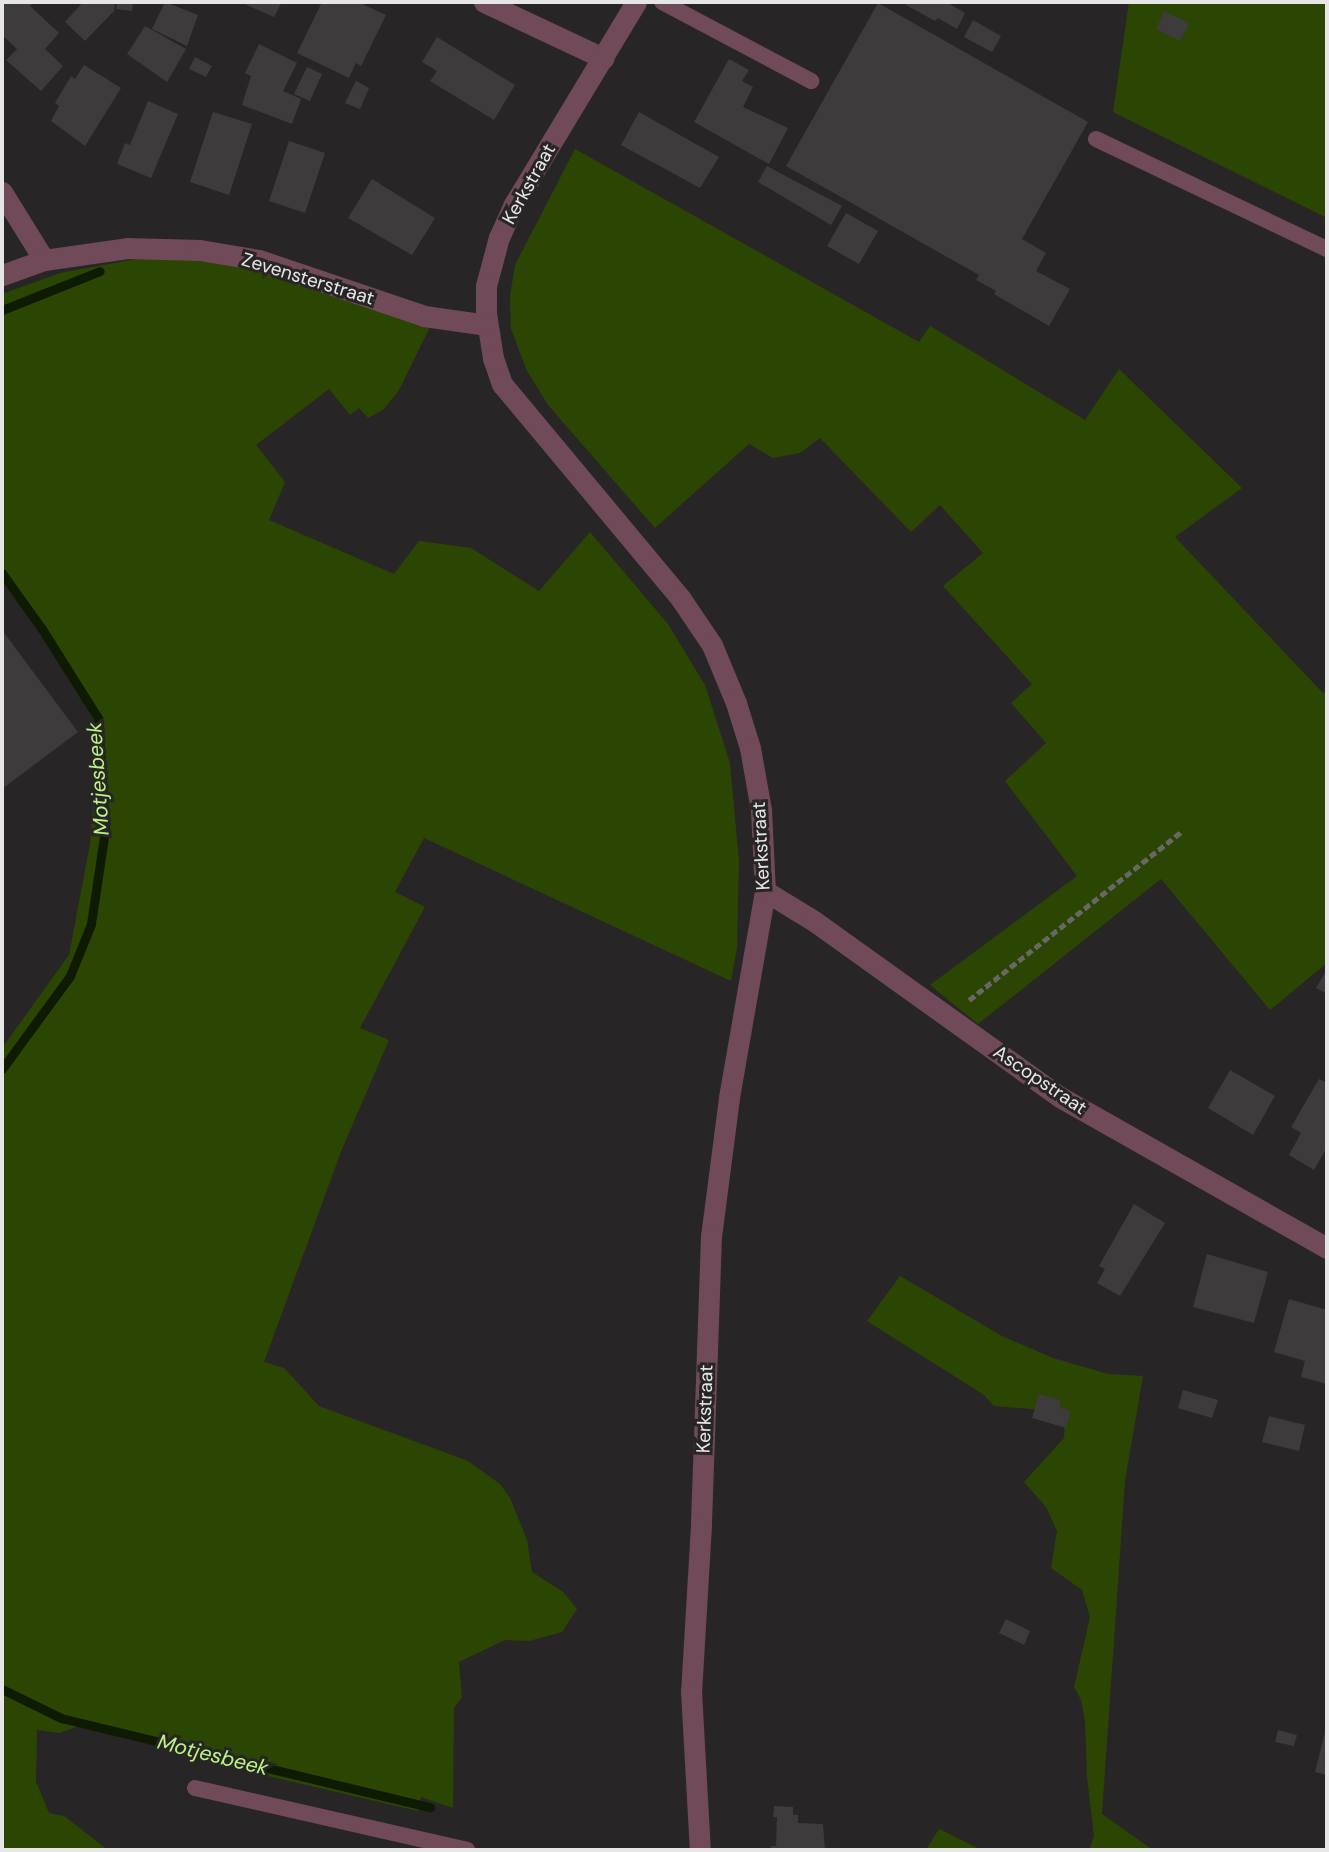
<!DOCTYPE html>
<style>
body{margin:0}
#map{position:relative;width:1329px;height:1852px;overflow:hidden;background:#282526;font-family:"DM Sans",sans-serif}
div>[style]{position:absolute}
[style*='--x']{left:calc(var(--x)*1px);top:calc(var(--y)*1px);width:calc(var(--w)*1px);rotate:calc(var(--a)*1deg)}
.green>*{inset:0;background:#2b4602}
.stream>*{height:9px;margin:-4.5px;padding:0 4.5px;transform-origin:4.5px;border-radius:4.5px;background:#0e1a01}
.building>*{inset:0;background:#3e3b3c}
.path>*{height:4.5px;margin-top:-2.25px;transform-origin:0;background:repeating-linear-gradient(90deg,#696667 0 7px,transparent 0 10.5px)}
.service>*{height:16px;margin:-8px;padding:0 8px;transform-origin:8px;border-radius:8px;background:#704a58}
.minor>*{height:21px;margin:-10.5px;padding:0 10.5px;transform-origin:10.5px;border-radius:10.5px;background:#704a58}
span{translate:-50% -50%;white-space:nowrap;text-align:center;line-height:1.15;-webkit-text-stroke:6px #282526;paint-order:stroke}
.street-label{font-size:19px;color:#e7e6e6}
.water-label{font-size:21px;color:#bcf482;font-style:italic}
.frame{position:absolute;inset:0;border:4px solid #e7e6e6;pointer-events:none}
</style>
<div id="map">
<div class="green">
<i style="clip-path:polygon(1129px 2px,1327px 2px,1327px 218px,1113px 112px)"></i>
<i style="clip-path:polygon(575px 149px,919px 342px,930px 326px,1085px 420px,1119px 369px,1242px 488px,1175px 537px,1323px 693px,1327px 690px,1327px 963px,1270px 1010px,1161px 879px,978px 1024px,930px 985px,1077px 876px,1005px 781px,1046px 743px,1011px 703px,1032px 684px,943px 586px,983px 553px,940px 505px,911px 532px,820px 438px,800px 453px,773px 458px,749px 444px,655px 528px,548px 405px,527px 371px,511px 329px,510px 296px,515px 265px)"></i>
<i style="clip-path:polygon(153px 256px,224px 259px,430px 327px,399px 390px,383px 410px,368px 418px,359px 408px,350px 415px,329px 389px,256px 445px,285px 482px,269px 520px,394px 574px,419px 541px,471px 548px,539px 591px,590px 532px,668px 624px,705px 685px,730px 763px,739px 861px,737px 948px,731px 981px,424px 838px,395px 892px,425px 907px,360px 1028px,389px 1040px,342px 1149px,264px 1362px,284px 1368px,319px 1406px,468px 1461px,500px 1484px,510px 1498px,527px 1540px,532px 1572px,563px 1592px,577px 1609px,562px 1632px,529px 1641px,505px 1640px,459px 1662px,462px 1697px,454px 1708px,453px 1808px,421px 1797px,418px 1811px,182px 1756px,180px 1745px,79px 1726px,59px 1733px,37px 1730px,36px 1782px,49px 1813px,64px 1816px,108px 1850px,2px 1850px,2px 1048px,69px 955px,90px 844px,96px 766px,94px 721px,60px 659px,2px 579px,2px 294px,60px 273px)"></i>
<i style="clip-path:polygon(900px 1276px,1002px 1336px,1053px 1358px,1108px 1374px,1143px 1376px,1125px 1481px,1102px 1814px,1153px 1850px,1089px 1850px,1094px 1836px,1087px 1776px,1085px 1722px,1081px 1700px,1074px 1687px,1090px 1617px,1082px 1590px,1051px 1568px,1057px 1531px,1046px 1507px,1024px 1482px,1064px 1438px,1065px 1419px,1032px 1409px,994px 1406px,984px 1395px,867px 1321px)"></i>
<i style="clip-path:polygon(939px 1829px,982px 1850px,926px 1850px)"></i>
</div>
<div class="stream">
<i style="--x:2;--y:310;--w:105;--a:-21.7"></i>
<i style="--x:2;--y:573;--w:69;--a:54.5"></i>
<i style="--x:42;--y:629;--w:105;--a:57.8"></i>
<i style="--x:98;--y:718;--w:112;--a:86.4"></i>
<i style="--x:105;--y:830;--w:95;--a:98.5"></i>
<i style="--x:91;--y:924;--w:56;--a:112"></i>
<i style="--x:70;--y:976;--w:115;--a:126.2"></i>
<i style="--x:2;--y:1689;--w:66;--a:26.2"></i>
<i style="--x:61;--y:1718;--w:380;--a:13.6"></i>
</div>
<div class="building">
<i style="clip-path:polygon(2px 2px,34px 2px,30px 6px,59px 33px,45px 49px,63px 66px,41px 91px,6px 60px,17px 49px,2px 35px)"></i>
<i style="clip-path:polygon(83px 2px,115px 2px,114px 11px,85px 41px,65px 22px)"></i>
<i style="clip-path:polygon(117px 2px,133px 2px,132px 11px,116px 9px)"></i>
<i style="clip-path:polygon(165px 2px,198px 15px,187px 46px,152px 29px)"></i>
<i style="clip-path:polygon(240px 2px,282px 2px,274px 17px)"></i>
<i style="clip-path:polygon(322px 2px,358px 2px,386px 15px,361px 66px,356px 63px,349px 78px,297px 53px)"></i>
<i style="clip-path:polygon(907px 2px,946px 2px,965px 13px,957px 29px,938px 18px,935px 21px,906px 5px)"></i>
<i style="clip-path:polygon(878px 3px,1088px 122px,1022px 239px,1046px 253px,1036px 271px,1070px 289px,1049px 326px,994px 294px,996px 291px,976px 280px,979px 275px,786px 166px)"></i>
<i style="clip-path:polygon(1164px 11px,1189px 23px,1180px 41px,1156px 29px)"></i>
<i style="clip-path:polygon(973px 20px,1001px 36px,992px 52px,964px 37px)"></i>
<i style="clip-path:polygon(145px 26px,186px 49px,167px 82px,127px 54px)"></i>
<i style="clip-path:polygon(437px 37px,515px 85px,494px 120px,430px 81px,437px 71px,422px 62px)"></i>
<i style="clip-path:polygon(259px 44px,297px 63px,283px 91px,301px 99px,292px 124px,242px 105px,251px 76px,245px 73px)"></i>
<i style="clip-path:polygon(195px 57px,212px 66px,206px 77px,189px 69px)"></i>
<i style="clip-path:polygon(729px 59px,749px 70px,742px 81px,753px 87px,743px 107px,788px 128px,769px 164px,694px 122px)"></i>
<i style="clip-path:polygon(84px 65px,121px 88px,85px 146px,51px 121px,59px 106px,55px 103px,71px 76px,75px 79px)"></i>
<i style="clip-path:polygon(307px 67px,322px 74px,310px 101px,294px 94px)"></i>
<i style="clip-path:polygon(356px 81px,369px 88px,360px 109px,345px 103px)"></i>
<i style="clip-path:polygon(148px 101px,178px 114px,151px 178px,117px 164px,125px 143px,130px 145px)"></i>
<i style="clip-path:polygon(213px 112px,252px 124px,229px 195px,190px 182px)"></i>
<i style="clip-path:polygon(639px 112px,719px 157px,700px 188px,621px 145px)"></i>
<i style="clip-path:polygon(289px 141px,325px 153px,305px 213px,269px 201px)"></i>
<i style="clip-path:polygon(767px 166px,842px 206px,831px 225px,758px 182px)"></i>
<i style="clip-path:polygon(372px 179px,435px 218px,412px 255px,348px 218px)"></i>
<i style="clip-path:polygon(846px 213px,878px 231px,859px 264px,827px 246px)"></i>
<i style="clip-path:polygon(2px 630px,78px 732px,2px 789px)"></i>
<i style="clip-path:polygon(1325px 973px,1327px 975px,1327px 994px,1316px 988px)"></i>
<i style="clip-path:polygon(1230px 1070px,1275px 1096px,1253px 1135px,1208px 1108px)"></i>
<i style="clip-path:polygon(1319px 1079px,1327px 1083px,1327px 1147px,1314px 1170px,1289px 1155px,1301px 1133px,1291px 1127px)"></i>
<i style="clip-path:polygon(1134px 1204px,1165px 1223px,1120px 1296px,1097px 1283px,1105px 1269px,1099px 1266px)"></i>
<i style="clip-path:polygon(1207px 1254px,1268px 1272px,1254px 1323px,1193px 1307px)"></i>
<i style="clip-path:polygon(1289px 1299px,1327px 1310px,1327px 1384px,1301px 1377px,1305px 1361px,1274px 1352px)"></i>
<i style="clip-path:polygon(1183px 1390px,1218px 1400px,1212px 1418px,1178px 1408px)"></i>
<i style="clip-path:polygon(1039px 1394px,1061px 1400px,1059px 1407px,1071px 1411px,1066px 1428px,1032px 1418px)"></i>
<i style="clip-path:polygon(1269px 1416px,1305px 1425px,1299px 1451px,1262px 1442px)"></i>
<i style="clip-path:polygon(1006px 1619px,1030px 1631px,1024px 1645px,999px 1633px)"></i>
<i style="clip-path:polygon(1326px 1728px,1327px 1728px,1327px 1775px,1315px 1772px)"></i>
<i style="clip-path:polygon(1278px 1730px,1297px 1735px,1294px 1746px,1275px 1742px)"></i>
<i style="clip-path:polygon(774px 1806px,793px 1807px,793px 1815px,798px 1815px,798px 1823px,823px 1824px,825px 1850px,771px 1850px,771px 1846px,776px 1846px,777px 1817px,773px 1817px)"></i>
</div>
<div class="path">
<i style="--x:969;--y:1000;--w:272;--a:-38.4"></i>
</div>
<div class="service">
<i style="--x:662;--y:2;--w:169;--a:27.9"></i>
<i style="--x:1096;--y:139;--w:256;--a:25.5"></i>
<i style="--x:195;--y:1788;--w:279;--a:12.8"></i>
</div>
<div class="minor">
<i style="--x:484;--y:2;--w:132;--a:25.2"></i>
<i style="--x:636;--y:2;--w:236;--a:121.1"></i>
<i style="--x:514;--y:204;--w:36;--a:114"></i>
<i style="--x:499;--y:237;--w:51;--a:104.9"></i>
<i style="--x:486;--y:286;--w:27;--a:90"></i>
<i style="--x:486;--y:313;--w:46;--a:81.2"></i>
<i style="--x:493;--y:358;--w:28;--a:71"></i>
<i style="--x:502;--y:384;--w:280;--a:50.2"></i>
<i style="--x:681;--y:599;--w:55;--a:56"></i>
<i style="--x:712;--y:645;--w:63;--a:67.5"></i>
<i style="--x:736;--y:703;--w:47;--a:72.7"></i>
<i style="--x:750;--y:748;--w:63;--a:79.9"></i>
<i style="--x:761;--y:810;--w:81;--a:87.2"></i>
<i style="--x:765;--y:891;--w:210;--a:99.9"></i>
<i style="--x:729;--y:1098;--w:139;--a:97.4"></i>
<i style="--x:711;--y:1236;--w:289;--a:92"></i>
<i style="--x:701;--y:1525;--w:166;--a:93.4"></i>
<i style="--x:691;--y:1691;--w:159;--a:86.8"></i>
<i style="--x:2;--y:192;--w:80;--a:58.3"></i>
<i style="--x:2;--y:275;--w:45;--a:-19.7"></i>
<i style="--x:44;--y:260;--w:84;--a:-8.2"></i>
<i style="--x:127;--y:248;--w:73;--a:1.6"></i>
<i style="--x:200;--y:250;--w:60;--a:9.6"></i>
<i style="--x:259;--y:260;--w:174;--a:18.7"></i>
<i style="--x:424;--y:316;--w:64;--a:8.1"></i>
<i style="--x:765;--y:891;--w:57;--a:31.5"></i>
<i style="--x:814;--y:921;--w:302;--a:35.6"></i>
<i style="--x:1060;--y:1097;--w:307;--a:29.5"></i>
</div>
<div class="street-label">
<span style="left:529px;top:184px;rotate:-61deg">Kerkstraat</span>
<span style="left:308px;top:279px;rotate:17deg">Zevensterstraat</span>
<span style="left:761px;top:846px;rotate:-93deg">Kerkstraat</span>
<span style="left:1040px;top:1080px;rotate:34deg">Ascopstraat</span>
<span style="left:705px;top:1409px;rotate:-88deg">Kerkstraat</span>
</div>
<div class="water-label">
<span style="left:98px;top:779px;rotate:-94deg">Motjesbeek</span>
<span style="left:213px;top:1755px;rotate:14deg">Motjesbeek</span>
</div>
<div class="frame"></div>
</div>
